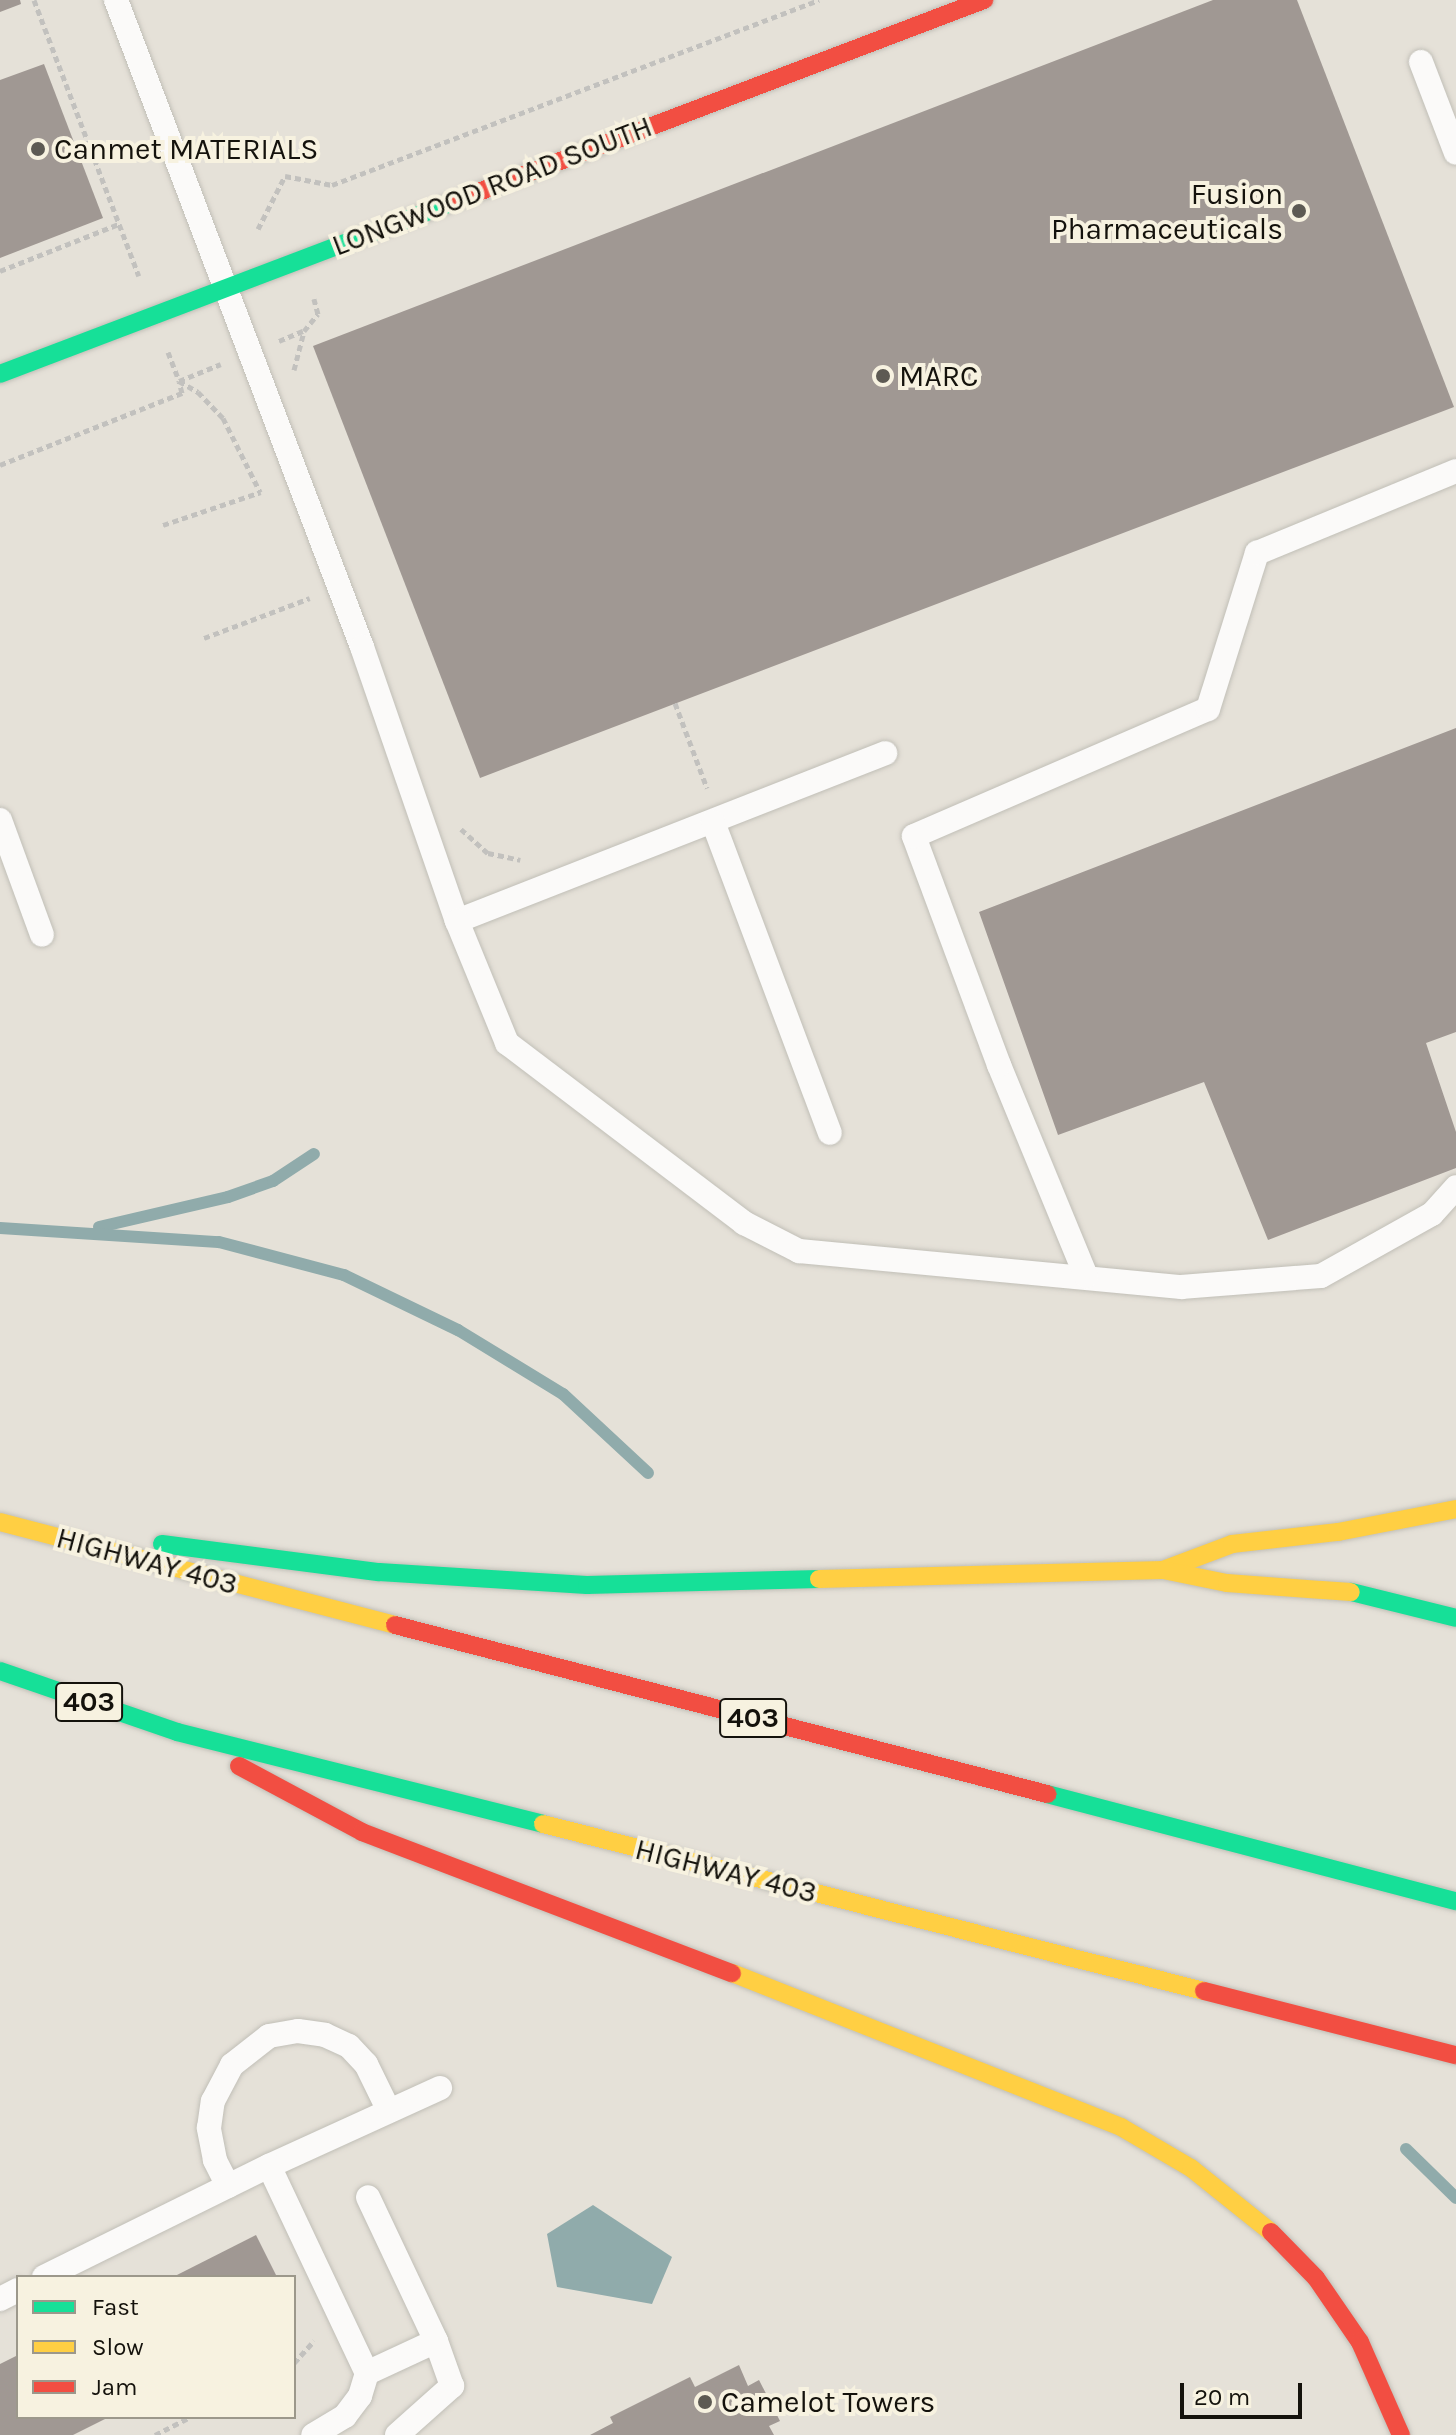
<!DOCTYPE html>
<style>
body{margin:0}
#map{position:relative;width:1456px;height:2435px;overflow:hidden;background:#e5e1d8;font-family:Karla,sans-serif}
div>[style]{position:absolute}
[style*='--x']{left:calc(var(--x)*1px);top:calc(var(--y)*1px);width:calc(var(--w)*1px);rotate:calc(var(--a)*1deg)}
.water>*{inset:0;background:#90abab}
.stream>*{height:12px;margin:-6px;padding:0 6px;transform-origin:6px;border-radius:6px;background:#90abab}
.building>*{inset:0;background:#a09893}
.path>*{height:5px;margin-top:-2.5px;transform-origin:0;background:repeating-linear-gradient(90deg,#c2c1be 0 6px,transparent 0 10px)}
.roads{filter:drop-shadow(0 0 2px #c1bfb7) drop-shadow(0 0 2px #c1bfb7)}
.lane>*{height:24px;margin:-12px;padding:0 12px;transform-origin:12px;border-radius:12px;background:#fbfaf9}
.fast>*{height:18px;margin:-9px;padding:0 9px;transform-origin:9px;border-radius:9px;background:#16e098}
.slow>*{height:18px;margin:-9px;padding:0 9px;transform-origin:9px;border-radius:9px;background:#ffcf43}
.jam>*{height:18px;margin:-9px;padding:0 9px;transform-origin:9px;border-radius:9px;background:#f24e42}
.dots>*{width:22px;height:22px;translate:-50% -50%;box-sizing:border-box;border:4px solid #f7f2e0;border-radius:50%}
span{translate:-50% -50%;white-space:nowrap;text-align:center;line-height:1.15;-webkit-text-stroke:8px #f7f2e0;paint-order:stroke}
.shield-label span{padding:2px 6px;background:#f7f2e0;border:2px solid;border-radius:6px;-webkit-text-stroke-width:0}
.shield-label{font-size:28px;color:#14120c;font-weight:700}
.poi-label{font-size:30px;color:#14120c}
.left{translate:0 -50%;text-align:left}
.right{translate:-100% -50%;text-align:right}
.street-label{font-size:30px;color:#14120c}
.legend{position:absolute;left:16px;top:2275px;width:280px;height:144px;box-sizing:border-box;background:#f7f2e0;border:2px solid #9c988b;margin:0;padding:10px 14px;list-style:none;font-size:24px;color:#14120c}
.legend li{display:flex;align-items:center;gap:16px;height:40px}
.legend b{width:40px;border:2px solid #9c988b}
.scale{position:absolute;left:1180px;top:2383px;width:122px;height:36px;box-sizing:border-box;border:4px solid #14120c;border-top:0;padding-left:10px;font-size:24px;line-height:28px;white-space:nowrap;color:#14120c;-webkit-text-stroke:6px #f7f2e0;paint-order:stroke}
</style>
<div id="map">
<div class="water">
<i style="clip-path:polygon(593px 2205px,672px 2257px,652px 2304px,557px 2287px,547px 2234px)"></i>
</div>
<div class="stream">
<i style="--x:99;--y:1227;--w:132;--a:-13.1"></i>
<i style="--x:228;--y:1197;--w:48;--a:-19.6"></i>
<i style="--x:273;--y:1181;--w:49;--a:-33.4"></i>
<i style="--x:0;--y:1228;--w:219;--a:3.7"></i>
<i style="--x:219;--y:1242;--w:129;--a:14.8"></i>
<i style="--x:344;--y:1275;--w:127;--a:25.8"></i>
<i style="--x:458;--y:1330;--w:123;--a:31.4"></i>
<i style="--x:563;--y:1394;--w:116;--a:42.9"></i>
<i style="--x:1406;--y:2149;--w:70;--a:44.4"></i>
</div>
<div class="building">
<i style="clip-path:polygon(0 0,20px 0,21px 4px,0 12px)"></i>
<i style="clip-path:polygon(1213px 0,1297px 0,1454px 407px,480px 778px,313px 346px)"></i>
<i style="clip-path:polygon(44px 64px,103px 218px,0 258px,0 80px)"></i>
<i style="clip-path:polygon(1456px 728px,1456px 1032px,1426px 1043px,1456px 1132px,1456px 1168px,1268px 1240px,1204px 1082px,1058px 1135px,979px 912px)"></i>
<i style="clip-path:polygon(256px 2235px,277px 2277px,173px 2277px)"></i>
<i style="clip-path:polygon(18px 2355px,18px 2417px,109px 2417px,73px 2435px,0 2435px,0 2364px)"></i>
<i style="clip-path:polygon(739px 2365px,748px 2386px,759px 2380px,780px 2421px,769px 2426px,774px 2435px,590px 2435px,613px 2423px,610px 2417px,690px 2377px,695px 2387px)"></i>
</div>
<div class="path">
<i style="--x:34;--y:0;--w:295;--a:69.2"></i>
<i style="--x:258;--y:229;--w:59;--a:-63"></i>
<i style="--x:285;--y:176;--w:48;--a:10.8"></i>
<i style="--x:332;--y:185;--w:521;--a:-20.8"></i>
<i style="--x:0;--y:271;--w:128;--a:-21.6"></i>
<i style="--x:279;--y:341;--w:26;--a:-23"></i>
<i style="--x:168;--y:352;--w:31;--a:69"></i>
<i style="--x:179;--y:381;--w:22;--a:30"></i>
<i style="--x:198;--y:392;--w:36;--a:46"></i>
<i style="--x:223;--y:418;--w:83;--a:63.4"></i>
<i style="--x:294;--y:370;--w:40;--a:-75.6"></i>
<i style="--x:304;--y:331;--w:22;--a:-51"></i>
<i style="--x:318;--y:314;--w:16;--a:-105"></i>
<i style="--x:0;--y:465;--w:196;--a:-21.6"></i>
<i style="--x:182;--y:393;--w:12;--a:-104"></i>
<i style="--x:179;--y:381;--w:45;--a:-22"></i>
<i style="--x:163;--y:525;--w:103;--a:-18.6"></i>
<i style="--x:204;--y:638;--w:113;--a:-20.7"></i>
<i style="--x:675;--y:703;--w:91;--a:69.4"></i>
<i style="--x:461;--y:829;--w:36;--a:42"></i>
<i style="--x:488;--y:853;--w:33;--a:12"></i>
<i style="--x:294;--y:2363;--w:30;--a:-48"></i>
<i style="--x:155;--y:2435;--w:39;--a:-27"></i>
</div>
<div class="roads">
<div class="lane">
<i style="--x:116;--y:0;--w:692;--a:69.18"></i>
<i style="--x:362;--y:647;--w:290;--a:70.9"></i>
<i style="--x:457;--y:921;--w:460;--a:-21.4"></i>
<i style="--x:1421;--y:62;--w:97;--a:69"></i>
<i style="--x:0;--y:820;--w:122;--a:69.9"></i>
<i style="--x:713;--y:822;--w:332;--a:69.4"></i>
<i style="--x:457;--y:921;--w:132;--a:67.7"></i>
<i style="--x:507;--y:1043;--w:298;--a:37.2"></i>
<i style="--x:744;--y:1223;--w:62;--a:27"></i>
<i style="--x:799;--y:1251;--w:384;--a:5.4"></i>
<i style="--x:1181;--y:1287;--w:140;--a:-4.5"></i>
<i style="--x:1321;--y:1276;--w:127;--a:-29.2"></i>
<i style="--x:1432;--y:1214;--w:36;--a:-48"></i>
<i style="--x:1086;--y:1276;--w:228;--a:-112.4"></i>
<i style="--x:999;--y:1065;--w:244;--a:-110.4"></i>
<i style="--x:914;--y:836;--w:320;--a:-23.4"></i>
<i style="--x:1208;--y:709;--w:164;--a:-72.6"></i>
<i style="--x:1257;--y:553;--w:215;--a:-22.4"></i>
<i style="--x:269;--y:2166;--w:188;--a:-24.5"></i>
<i style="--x:228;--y:2186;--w:29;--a:-117"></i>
<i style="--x:215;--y:2160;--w:33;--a:-101"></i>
<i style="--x:209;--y:2128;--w:27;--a:-82"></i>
<i style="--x:213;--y:2101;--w:41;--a:-62.2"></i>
<i style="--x:232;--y:2065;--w:47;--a:-38.1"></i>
<i style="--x:269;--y:2036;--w:29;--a:-10"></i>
<i style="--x:298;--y:2031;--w:27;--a:8"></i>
<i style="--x:325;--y:2035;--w:26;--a:25"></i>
<i style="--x:349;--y:2046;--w:25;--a:47"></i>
<i style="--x:366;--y:2064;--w:52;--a:63.9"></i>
<i style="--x:44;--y:2277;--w:251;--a:-26.3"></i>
<i style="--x:269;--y:2166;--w:229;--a:64.7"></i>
<i style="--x:367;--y:2373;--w:24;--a:107"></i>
<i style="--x:360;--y:2396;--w:25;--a:127"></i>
<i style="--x:345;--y:2416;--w:37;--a:149"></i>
<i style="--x:0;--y:2299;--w:20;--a:-27"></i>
<i style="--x:367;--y:2373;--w:76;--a:-24.9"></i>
<i style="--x:436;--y:2341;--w:159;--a:-115.3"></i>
<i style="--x:397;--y:2435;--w:74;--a:-41.7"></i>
<i style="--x:452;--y:2386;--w:48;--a:-109.6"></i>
</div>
<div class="fast">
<i style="--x:0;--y:374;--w:492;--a:-20.8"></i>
<i style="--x:162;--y:1544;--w:219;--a:7.4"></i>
<i style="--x:379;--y:1572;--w:208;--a:3.6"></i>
<i style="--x:587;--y:1585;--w:232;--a:-1.5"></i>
<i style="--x:1351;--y:1592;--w:108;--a:13.9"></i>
<i style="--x:0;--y:1671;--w:187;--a:19"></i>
<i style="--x:177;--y:1732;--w:377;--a:14.1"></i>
<i style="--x:1047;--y:1794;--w:423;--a:14.7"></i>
</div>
<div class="slow">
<i style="--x:0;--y:1522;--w:408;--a:14.6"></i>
<i style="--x:1163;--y:1570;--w:74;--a:-20.6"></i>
<i style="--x:1232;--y:1544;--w:107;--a:-6.5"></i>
<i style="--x:1338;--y:1532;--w:120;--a:-11"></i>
<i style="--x:819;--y:1579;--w:344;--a:-1.5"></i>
<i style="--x:1163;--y:1570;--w:65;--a:11.5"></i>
<i style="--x:1227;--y:1583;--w:124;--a:4.2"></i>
<i style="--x:543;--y:1824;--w:682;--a:14.18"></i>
<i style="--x:732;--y:1973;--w:418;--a:21.6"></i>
<i style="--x:1121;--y:2127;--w:81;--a:30.4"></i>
<i style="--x:1191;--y:2168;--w:102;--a:38.7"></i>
</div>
<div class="jam">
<i style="--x:460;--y:199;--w:561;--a:-20.8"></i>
<i style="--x:395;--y:1625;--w:674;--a:14.53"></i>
<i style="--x:239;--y:1766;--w:140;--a:28.2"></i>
<i style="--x:362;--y:1832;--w:396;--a:20.9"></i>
<i style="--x:1204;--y:1991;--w:260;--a:14.3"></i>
<i style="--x:1271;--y:2232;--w:64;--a:45.6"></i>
<i style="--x:1316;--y:2278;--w:78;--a:55.5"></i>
<i style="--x:1360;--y:2342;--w:102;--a:66.2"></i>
</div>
</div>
<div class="dots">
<i style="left:38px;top:149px;background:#5d5a53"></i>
<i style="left:1299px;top:211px;background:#5d5a53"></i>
<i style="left:883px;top:376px;background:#5d5a53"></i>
<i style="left:705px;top:2402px;background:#5d5a53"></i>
</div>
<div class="shield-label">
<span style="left:89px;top:1702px">403</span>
<span style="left:753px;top:1718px">403</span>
</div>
<div class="poi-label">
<span class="left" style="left:54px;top:149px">Canmet MATERIALS</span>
<span class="right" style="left:1283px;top:211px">Fusion<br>Pharmaceuticals</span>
<span class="left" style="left:899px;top:376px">MARC</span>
<span class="left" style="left:721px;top:2402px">Camelot Towers</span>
</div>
<div class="street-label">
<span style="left:492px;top:186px;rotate:-21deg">LONGWOOD ROAD SOUTH</span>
<span style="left:147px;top:1561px;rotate:15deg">HIGHWAY 403</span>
<span style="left:726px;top:1871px;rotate:14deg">HIGHWAY 403</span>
</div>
<ul class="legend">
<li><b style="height:10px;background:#16e098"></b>Fast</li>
<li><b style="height:10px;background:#ffcf43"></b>Slow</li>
<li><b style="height:10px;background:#f24e42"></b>Jam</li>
</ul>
<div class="scale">20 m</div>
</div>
